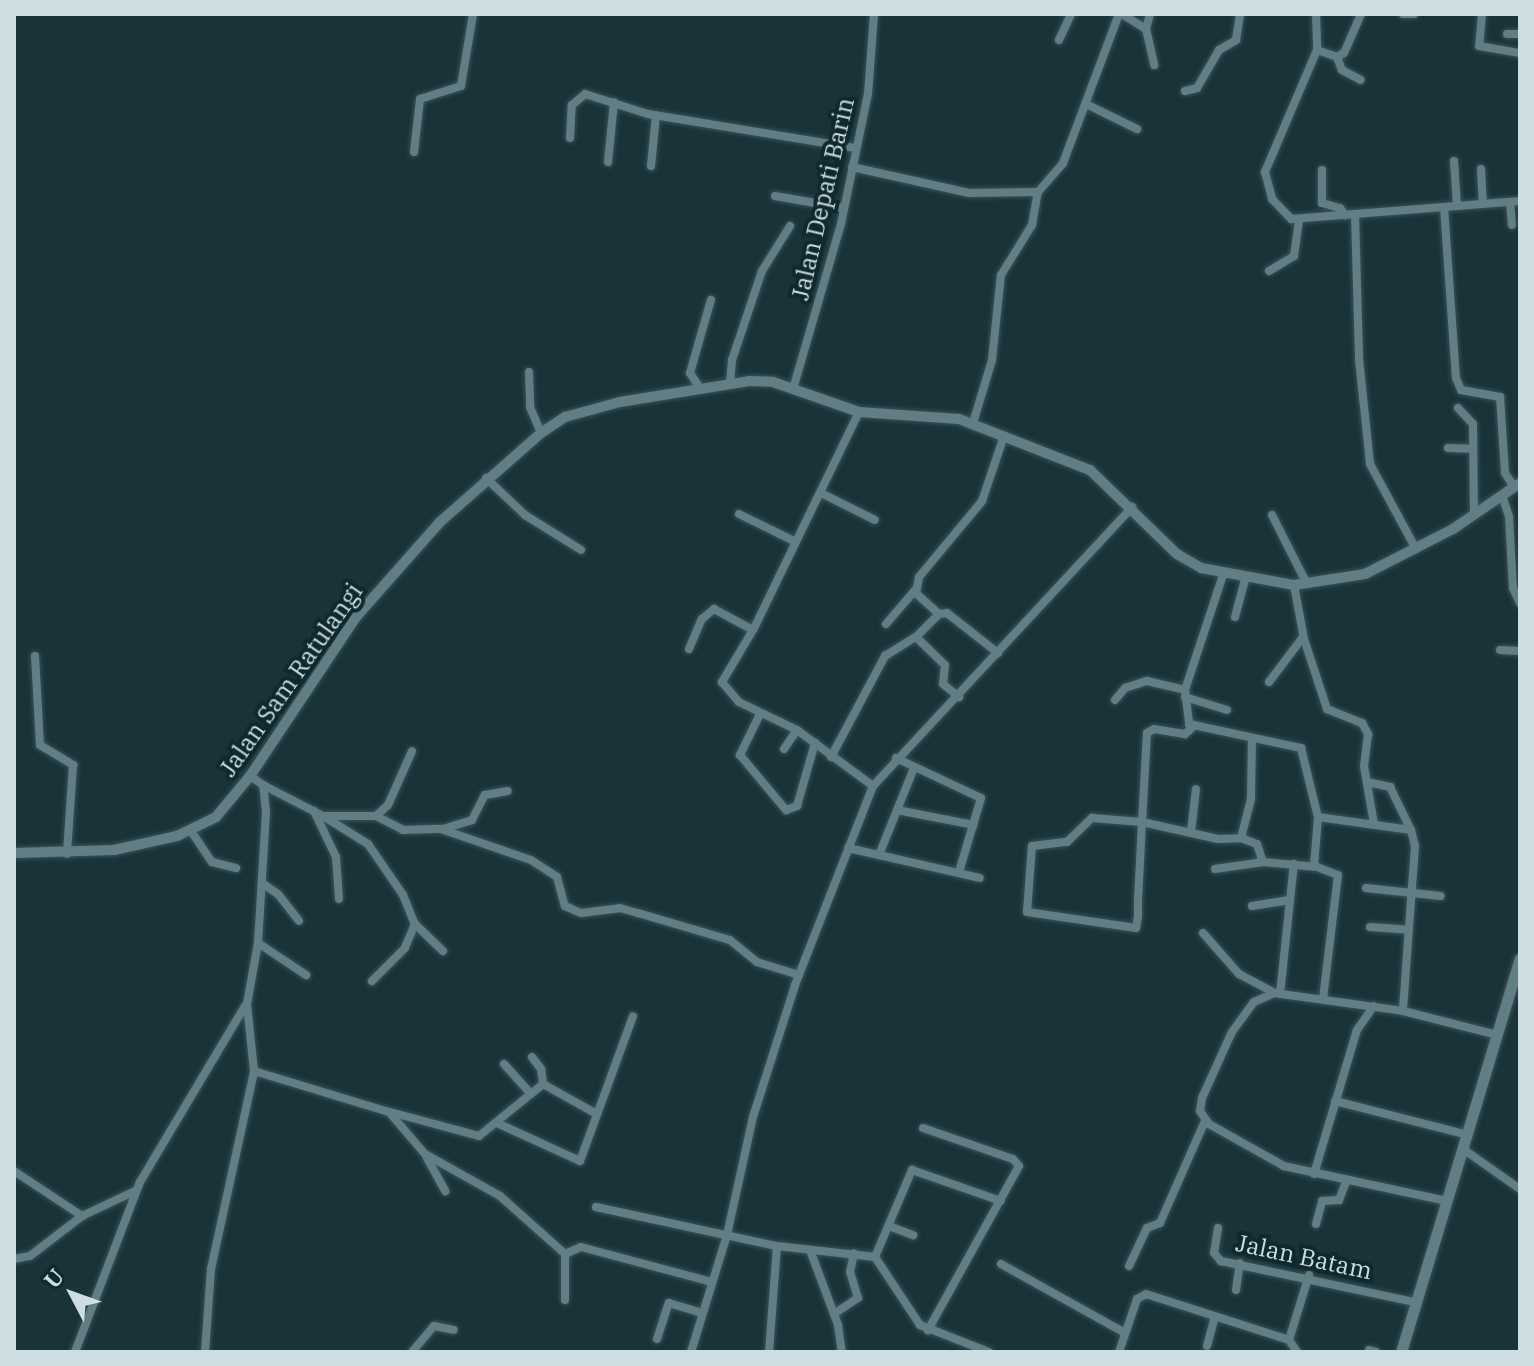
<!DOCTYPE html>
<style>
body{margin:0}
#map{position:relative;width:1534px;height:1366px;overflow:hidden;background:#193339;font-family:"IBM Plex Serif",serif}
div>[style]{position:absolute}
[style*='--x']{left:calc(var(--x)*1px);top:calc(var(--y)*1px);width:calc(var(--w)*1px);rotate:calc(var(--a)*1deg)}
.roads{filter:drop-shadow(0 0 2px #3a5156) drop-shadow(0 0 2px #3a5156)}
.minor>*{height:8px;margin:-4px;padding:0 4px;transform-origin:4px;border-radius:4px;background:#627e85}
.tertiary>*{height:10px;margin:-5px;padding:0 5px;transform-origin:5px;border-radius:5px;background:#627e85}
.secondary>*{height:11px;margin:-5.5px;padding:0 5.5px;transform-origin:5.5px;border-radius:5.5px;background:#627e85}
span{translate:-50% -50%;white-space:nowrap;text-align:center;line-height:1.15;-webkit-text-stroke:8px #0f292f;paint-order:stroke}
.street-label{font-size:24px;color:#cedde1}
.frame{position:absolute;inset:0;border:16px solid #cedde1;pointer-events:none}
.north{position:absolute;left:32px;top:1254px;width:80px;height:80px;-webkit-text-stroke:6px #0f292f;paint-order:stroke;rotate:311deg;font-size:22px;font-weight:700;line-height:32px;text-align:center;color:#cedde1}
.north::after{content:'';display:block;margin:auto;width:28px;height:36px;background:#cedde1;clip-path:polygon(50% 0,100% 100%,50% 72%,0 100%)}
</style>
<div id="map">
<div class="roads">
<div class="minor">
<i style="--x:1122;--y:14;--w:28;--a:32"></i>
<i style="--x:1146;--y:29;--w:16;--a:-75"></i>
<i style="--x:1316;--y:14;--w:36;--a:88"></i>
<i style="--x:1317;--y:50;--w:133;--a:113.1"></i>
<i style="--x:1265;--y:172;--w:28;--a:75"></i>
<i style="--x:1272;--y:199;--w:28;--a:46"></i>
<i style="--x:1291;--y:219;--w:230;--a:-4.5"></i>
<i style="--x:1403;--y:14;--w:11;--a:0"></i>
<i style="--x:1482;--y:14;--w:32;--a:95"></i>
<i style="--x:1479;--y:46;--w:42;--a:9.7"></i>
<i style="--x:1146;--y:29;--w:37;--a:77"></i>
<i style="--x:1507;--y:34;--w:13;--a:0"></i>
<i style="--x:1059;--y:40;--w:29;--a:-65"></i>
<i style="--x:1317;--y:50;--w:21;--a:19"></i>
<i style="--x:1337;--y:57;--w:8;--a:-30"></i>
<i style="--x:1344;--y:53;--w:43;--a:-66.4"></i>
<i style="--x:1337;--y:57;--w:14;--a:69"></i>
<i style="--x:1342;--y:70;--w:21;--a:28"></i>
<i style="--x:1185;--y:91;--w:12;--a:-14"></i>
<i style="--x:1197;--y:88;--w:44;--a:-59.9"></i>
<i style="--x:1219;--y:50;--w:20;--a:-30"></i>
<i style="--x:1236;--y:40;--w:26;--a:-81"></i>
<i style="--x:1086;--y:104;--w:57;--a:26.1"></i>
<i style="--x:570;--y:138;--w:33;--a:-87"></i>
<i style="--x:572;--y:105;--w:17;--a:-40"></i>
<i style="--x:585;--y:94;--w:66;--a:17.6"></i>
<i style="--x:648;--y:114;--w:211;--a:9.3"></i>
<i style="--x:414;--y:152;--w:53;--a:-83.5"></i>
<i style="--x:420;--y:99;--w:43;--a:-17.6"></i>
<i style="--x:461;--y:86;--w:73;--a:-80.5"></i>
<i style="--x:1454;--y:161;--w:45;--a:86.2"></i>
<i style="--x:608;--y:162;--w:60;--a:-84.3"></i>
<i style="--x:651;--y:166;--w:51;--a:-84.4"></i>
<i style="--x:852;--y:167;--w:120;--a:12.5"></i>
<i style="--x:969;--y:193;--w:69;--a:-0.8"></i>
<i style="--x:1481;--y:169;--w:35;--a:87"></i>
<i style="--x:1322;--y:170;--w:33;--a:90"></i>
<i style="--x:1322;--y:203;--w:19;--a:16"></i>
<i style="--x:1340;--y:208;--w:9;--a:54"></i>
<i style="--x:775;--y:196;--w:70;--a:9.9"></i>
<i style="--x:1510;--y:202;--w:23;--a:85"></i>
<i style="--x:1444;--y:207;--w:171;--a:86"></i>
<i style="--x:1456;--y:378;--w:13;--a:67"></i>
<i style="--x:1461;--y:390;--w:40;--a:10"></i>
<i style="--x:1500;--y:397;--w:76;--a:86.2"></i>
<i style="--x:1505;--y:473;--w:17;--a:57"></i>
<i style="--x:1355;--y:214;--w:145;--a:88.4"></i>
<i style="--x:1359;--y:359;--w:106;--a:84"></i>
<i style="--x:1370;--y:464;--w:97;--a:61.6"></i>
<i style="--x:1269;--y:271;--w:29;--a:-31"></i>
<i style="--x:1294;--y:256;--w:35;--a:-82"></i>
<i style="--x:529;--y:372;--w:35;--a:88"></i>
<i style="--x:530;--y:407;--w:28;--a:67"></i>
<i style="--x:730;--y:383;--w:23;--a:-85"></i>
<i style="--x:732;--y:360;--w:94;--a:-71.4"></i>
<i style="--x:762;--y:271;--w:53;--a:-58.1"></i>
<i style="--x:700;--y:388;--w:18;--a:-124"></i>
<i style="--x:690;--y:373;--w:76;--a:-74"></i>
<i style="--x:793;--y:389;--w:172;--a:-73.8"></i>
<i style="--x:841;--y:224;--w:133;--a:-78.3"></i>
<i style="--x:868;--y:94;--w:80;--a:-85.7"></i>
<i style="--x:1458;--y:408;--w:22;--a:47"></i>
<i style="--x:1473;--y:424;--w:91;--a:89.4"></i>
<i style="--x:859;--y:412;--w:242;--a:115.9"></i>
<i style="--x:753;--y:630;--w:61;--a:120.8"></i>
<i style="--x:722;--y:682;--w:26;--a:50"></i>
<i style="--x:739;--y:702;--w:64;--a:25.8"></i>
<i style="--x:797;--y:730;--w:94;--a:36.4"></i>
<i style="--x:973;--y:423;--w:66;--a:-73.2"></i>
<i style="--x:992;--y:360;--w:85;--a:-84"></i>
<i style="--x:1001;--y:275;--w:59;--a:-58.2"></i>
<i style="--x:1032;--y:225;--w:34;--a:-80"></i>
<i style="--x:1038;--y:192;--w:38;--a:-49"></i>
<i style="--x:1063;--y:163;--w:159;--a:-69.4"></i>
<i style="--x:1448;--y:448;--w:23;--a:2"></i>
<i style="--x:486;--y:478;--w:54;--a:43.5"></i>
<i style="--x:525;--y:515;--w:66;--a:32"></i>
<i style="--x:821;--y:493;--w:60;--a:26.6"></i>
<i style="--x:1502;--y:495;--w:23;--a:72"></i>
<i style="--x:1509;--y:517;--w:71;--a:86.8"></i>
<i style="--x:1513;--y:588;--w:17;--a:65"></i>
<i style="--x:739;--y:514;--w:61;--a:26.1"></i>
<i style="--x:1272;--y:515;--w:77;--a:63.1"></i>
<i style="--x:1223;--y:575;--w:121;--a:108.3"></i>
<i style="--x:1185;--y:690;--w:34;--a:83"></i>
<i style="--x:1189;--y:724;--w:115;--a:12.1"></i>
<i style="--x:1301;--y:748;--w:71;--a:76.2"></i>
<i style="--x:1318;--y:817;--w:94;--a:8"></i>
<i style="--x:1411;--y:830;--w:16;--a:76"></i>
<i style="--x:1415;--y:846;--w:165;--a:94.2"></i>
<i style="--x:1294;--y:585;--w:55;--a:79.5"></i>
<i style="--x:1304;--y:639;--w:74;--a:71.8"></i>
<i style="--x:1327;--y:709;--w:38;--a:22"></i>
<i style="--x:1362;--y:723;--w:13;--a:61"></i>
<i style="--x:1368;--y:734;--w:32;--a:97"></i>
<i style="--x:1364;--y:766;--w:59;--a:80.2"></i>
<i style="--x:939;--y:614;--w:31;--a:-138"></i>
<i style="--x:916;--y:593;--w:16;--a:-79"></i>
<i style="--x:919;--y:577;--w:99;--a:-50.3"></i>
<i style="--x:982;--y:501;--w:69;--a:-71.3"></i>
<i style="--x:1235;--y:617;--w:39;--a:-75"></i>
<i style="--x:886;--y:624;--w:46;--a:-49.4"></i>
<i style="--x:916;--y:637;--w:40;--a:44"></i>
<i style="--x:945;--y:665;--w:19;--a:96"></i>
<i style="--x:943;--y:684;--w:21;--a:39"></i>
<i style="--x:689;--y:649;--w:33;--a:-67"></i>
<i style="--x:702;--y:619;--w:16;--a:-40"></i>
<i style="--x:714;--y:609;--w:44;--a:28.3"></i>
<i style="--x:1500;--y:650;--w:20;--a:3"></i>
<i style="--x:35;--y:656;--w:89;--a:86.8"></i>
<i style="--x:40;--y:745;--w:39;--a:31"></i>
<i style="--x:73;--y:765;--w:89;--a:93.9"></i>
<i style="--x:1269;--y:682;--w:56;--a:-52.9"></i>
<i style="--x:1185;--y:697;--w:44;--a:17.2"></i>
<i style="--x:1115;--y:700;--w:16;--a:-50"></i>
<i style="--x:1125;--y:688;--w:23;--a:-18"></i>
<i style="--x:1147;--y:681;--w:39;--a:13"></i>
<i style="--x:760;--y:714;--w:46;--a:116"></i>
<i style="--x:740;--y:755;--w:72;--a:50.1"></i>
<i style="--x:786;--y:810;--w:12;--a:-20"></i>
<i style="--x:797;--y:806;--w:66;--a:-74.1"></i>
<i style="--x:1193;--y:727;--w:11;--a:139"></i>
<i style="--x:1185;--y:734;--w:31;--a:-171"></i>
<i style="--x:1154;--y:729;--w:8;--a:150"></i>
<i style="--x:1147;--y:733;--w:89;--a:93.2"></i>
<i style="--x:1142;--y:822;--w:80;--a:92.9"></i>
<i style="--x:1138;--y:902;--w:14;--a:90"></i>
<i style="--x:1138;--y:916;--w:12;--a:99"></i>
<i style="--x:1136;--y:928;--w:110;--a:-171.6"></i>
<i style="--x:1027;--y:912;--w:66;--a:-85.7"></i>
<i style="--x:1032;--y:846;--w:35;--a:-7"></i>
<i style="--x:1067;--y:842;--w:35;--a:-44"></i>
<i style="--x:1092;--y:818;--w:50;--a:4.6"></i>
<i style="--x:1142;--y:822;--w:78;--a:12.6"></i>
<i style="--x:1218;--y:839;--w:23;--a:-2"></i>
<i style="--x:1241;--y:838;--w:17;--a:21"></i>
<i style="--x:1257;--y:844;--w:19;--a:72"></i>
<i style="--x:1263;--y:862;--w:54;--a:5.3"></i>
<i style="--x:1317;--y:867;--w:22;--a:21"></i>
<i style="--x:1338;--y:875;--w:125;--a:96.9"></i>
<i style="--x:784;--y:749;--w:23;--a:-56"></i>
<i style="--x:831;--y:757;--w:115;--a:-61.9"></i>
<i style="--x:885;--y:656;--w:36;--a:-32"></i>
<i style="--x:916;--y:637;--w:33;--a:-45"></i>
<i style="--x:939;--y:614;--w:8;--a:-7"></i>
<i style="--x:947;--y:613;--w:65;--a:38.1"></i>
<i style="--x:896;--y:758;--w:94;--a:25.2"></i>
<i style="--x:981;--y:798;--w:77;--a:106.6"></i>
<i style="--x:1367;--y:782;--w:24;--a:12"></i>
<i style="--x:1390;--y:787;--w:48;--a:64"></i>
<i style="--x:263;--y:785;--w:68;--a:27.3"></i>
<i style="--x:323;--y:816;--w:53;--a:0"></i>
<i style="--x:376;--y:816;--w:16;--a:-43"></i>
<i style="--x:388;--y:805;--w:59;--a:-66"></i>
<i style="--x:897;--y:810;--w:78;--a:11"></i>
<i style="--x:314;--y:811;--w:51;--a:64.4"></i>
<i style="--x:336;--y:857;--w:42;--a:85.9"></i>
<i style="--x:323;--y:816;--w:53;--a:31.9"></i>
<i style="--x:368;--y:844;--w:62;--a:55.5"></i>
<i style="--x:403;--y:895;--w:31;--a:68"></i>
<i style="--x:415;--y:924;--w:26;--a:113"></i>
<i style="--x:405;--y:948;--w:47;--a:135"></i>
<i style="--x:376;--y:816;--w:30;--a:27"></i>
<i style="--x:403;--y:830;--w:38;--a:-2"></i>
<i style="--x:441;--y:829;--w:95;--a:19"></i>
<i style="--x:531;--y:860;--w:31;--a:33"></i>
<i style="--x:557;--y:877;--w:30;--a:75"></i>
<i style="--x:565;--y:906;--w:17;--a:24"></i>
<i style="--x:581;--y:913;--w:39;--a:-7"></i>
<i style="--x:620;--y:908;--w:19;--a:16"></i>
<i style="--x:638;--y:913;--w:96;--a:16.4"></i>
<i style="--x:730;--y:940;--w:35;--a:39"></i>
<i style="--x:757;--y:962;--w:44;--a:17.2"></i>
<i style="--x:446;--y:828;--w:27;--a:-17"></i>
<i style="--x:472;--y:820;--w:28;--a:-63"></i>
<i style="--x:485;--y:795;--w:23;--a:-10"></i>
<i style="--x:191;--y:831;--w:37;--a:56"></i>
<i style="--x:212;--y:862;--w:25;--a:14"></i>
<i style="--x:1191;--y:832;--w:43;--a:-83.4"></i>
<i style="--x:1241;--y:838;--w:40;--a:-75.6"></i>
<i style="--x:1251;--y:799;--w:61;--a:-89.1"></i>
<i style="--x:848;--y:848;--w:135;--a:12.8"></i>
<i style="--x:879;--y:855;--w:94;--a:-68.1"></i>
<i style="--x:1314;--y:866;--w:49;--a:-85.3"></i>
<i style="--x:1215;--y:869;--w:49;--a:-8.3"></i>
<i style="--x:262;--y:883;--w:19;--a:35"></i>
<i style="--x:278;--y:894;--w:34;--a:52"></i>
<i style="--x:1366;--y:888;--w:75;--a:6.1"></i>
<i style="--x:1252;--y:906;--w:38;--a:-9"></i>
<i style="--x:415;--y:924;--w:39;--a:44"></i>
<i style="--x:1370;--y:927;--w:39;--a:4"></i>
<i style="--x:1203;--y:933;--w:55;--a:48.7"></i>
<i style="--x:1239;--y:974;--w:40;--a:28"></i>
<i style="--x:258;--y:943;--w:58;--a:33.7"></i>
<i style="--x:1280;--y:994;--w:131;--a:-83.9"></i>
<i style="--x:532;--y:1057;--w:15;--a:53"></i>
<i style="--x:541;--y:1069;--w:15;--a:82"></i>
<i style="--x:504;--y:1064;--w:40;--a:48"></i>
<i style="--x:254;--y:1071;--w:141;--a:16.9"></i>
<i style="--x:389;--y:1112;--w:55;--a:49.4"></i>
<i style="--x:425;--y:1154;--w:86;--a:29.2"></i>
<i style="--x:500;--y:1196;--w:87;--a:41.7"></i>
<i style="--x:565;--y:1254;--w:17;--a:-24"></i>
<i style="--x:581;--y:1247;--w:136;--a:15"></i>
<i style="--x:1335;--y:1101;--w:137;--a:14.3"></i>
<i style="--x:390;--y:1112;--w:92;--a:15.1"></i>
<i style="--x:479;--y:1136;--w:82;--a:-39.1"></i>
<i style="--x:543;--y:1084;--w:60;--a:29.1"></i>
<i style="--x:497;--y:1123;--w:91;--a:24.6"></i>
<i style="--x:580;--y:1161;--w:154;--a:-69.9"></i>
<i style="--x:923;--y:1128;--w:95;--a:19"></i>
<i style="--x:1013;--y:1159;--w:9;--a:49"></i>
<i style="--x:1019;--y:1166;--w:188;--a:119"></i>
<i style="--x:1463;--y:1149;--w:70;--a:35.1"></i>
<i style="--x:427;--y:1158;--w:38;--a:61"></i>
<i style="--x:14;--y:1171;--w:82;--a:33.5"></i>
<i style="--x:82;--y:1216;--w:59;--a:-25.3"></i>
<i style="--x:1314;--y:1174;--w:150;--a:-73.4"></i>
<i style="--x:1357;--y:1030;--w:29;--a:-55"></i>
<i style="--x:1447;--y:1201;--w:167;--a:-167.9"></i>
<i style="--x:1284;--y:1166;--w:86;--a:-150.8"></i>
<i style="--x:1209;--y:1124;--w:16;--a:-125"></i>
<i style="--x:1200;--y:1111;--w:13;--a:-81"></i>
<i style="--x:1202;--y:1098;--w:72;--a:-65.6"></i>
<i style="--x:1232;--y:1032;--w:37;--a:-54"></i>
<i style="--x:1254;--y:1002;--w:22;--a:-24"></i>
<i style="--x:1274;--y:993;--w:130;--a:7.9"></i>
<i style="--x:1403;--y:1011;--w:98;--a:14.2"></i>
<i style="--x:596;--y:1207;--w:185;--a:12.2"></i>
<i style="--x:777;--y:1246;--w:99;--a:6.4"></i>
<i style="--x:875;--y:1257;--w:82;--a:56.5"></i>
<i style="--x:920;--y:1325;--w:74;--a:21.4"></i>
<i style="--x:1316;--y:1224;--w:24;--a:-75"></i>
<i style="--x:1322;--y:1201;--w:17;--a:-3"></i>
<i style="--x:1339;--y:1200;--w:22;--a:-69"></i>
<i style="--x:889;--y:1226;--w:26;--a:21"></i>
<i style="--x:1218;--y:1228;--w:25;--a:99"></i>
<i style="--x:1214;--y:1253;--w:11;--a:49"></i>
<i style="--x:1221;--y:1261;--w:197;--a:12"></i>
<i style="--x:810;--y:1250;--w:80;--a:69.5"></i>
<i style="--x:838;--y:1325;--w:27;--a:82"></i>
<i style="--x:565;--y:1254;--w:46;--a:90"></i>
<i style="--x:875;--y:1257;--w:95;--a:-67"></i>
<i style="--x:912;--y:1170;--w:94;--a:19.2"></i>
<i style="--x:14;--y:1259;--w:16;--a:-11"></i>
<i style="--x:30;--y:1256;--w:66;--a:-37.6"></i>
<i style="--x:1001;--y:1264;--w:142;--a:29.1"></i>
<i style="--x:1129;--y:1266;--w:42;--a:-64.7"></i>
<i style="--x:1147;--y:1228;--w:14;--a:-21"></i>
<i style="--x:1160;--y:1223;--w:111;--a:-66.2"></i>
<i style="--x:1236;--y:1290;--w:27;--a:-82"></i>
<i style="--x:834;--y:1314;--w:29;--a:-34"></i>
<i style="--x:858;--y:1298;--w:27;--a:-107"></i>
<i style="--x:850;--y:1272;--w:19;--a:-78"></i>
<i style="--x:657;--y:1339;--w:38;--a:-72"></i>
<i style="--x:669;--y:1303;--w:34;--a:17"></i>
<i style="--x:1289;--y:1340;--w:14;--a:56"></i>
<i style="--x:1207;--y:1346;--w:30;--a:-75"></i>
<i style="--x:1369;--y:1350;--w:7;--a:16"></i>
<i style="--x:75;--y:1352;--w:182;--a:-69.1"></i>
<i style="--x:140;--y:1182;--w:205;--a:-59.2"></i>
<i style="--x:205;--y:1352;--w:83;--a:-85.9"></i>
<i style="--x:211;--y:1269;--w:203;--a:-77.7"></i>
<i style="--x:254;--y:1071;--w:67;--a:-96"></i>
<i style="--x:247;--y:1004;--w:62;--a:-79.8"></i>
<i style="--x:258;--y:943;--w:131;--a:-86.5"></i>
<i style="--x:266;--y:812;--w:27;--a:-96"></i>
<i style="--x:263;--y:785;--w:16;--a:-145"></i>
<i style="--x:412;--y:1352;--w:34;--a:-50"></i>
<i style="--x:434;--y:1326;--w:20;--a:11"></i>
<i style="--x:691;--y:1352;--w:122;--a:-72.9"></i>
<i style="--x:727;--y:1235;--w:121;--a:-77.6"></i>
<i style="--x:753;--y:1117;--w:139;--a:-72.3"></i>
<i style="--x:795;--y:985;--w:214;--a:-68.6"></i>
<i style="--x:873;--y:786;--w:381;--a:-47.1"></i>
<i style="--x:769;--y:1352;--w:106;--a:-85.7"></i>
<i style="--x:1119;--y:1352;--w:56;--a:-71.2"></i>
<i style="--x:1137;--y:1299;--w:10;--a:-29"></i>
<i style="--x:1146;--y:1294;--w:150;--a:17.8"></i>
<i style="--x:1289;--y:1340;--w:68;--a:-72.9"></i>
</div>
<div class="tertiary">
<i style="--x:14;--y:853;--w:100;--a:-1.7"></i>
<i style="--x:114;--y:850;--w:65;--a:-12.5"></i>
<i style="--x:177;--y:836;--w:43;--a:-26"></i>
<i style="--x:216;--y:817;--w:53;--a:-50.3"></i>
<i style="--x:250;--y:776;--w:191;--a:-56.3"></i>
<i style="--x:356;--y:617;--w:127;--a:-48.5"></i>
<i style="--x:440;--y:522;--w:135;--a:-41.4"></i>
<i style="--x:541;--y:433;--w:29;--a:-34"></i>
<i style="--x:565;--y:417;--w:57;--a:-15.3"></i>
<i style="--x:620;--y:402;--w:132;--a:-9.2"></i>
<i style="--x:750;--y:381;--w:23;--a:2"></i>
<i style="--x:773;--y:382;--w:91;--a:19.2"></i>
<i style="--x:859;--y:412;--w:100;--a:4"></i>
<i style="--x:959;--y:419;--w:141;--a:21.3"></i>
<i style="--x:1090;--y:470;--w:121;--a:44"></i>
<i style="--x:1177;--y:554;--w:28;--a:30"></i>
<i style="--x:1201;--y:568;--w:95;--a:10.4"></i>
<i style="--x:1294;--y:585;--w:72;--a:-8.8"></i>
<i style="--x:1365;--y:574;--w:99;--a:-27.1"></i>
<i style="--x:1453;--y:529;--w:81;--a:-34.5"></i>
</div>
<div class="secondary">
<i style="--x:1401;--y:1352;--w:411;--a:-73.2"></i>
</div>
</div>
<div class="street-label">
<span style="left:823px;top:199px;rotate:-77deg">Jalan Depati Barin</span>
<span style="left:291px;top:680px;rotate:-55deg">Jalan Sam Ratulangi</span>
<span style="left:1304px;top:1257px;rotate:12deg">Jalan Batam</span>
</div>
<div class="frame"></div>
<div class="north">U</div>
</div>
